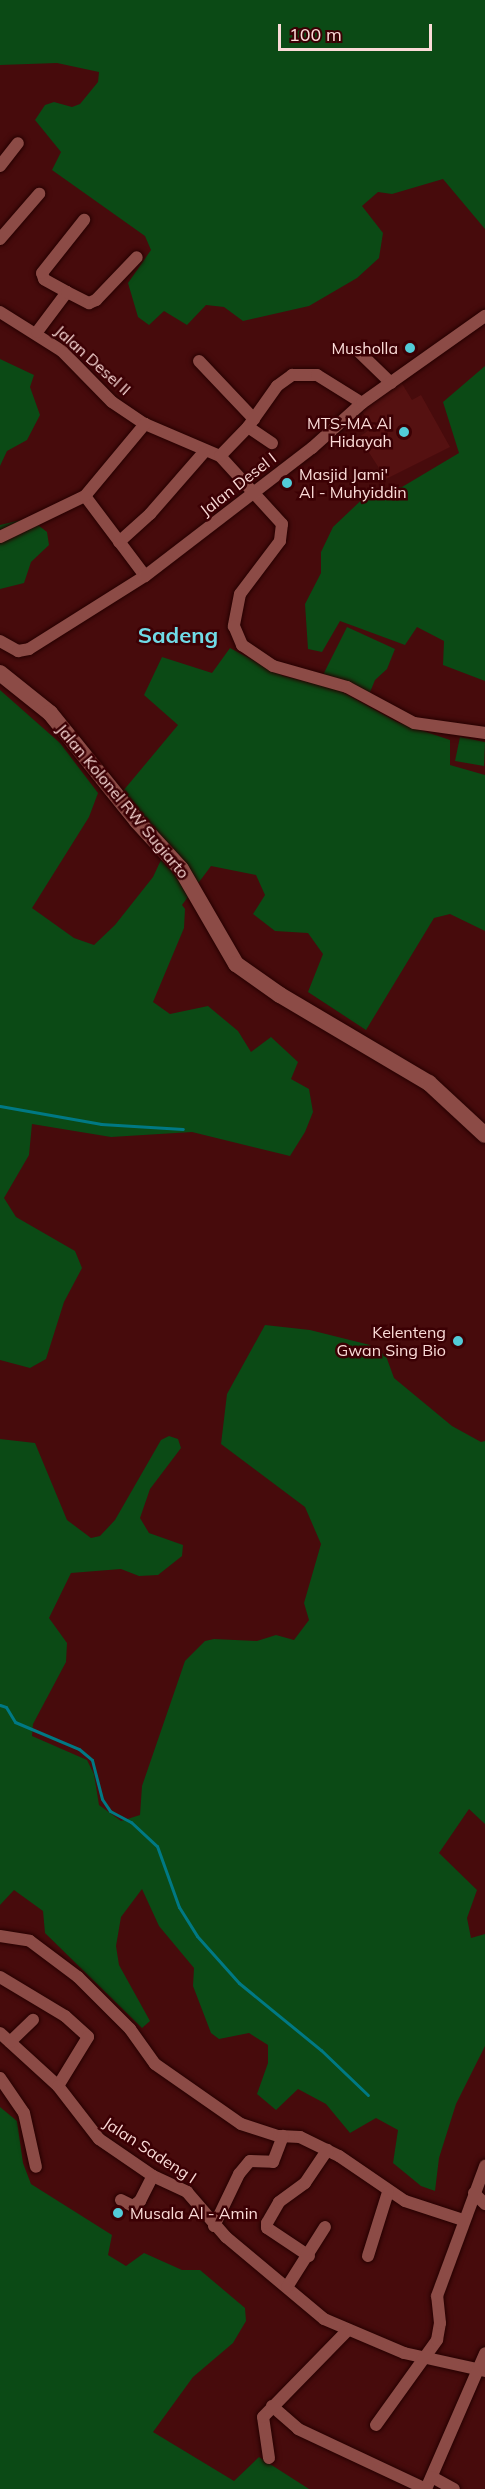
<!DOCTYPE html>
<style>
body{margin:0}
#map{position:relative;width:485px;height:2489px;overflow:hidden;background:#470b0c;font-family:Mulish,sans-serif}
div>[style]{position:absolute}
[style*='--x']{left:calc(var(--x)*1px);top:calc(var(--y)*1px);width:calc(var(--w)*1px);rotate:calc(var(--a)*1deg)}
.built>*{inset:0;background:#511}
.green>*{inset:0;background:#0b4a15}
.stream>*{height:3px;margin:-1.5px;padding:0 1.5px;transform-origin:1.5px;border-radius:1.5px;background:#007984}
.roads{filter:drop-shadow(0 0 2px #250001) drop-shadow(0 0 2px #250001)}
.minor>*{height:12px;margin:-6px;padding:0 6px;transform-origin:6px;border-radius:6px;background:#8c4b46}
.secondary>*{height:16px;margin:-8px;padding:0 8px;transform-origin:8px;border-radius:8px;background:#8c4b46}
.dots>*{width:16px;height:16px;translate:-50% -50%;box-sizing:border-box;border:3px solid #3b0004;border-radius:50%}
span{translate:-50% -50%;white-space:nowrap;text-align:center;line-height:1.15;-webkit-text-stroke:5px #3b0004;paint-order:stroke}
.poi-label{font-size:16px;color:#fbdbd8}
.right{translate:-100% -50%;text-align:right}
.left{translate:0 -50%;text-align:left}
.street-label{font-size:16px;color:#fbdbd8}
.district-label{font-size:22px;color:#70dbe7;font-weight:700}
.scale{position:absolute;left:278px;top:24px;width:154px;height:27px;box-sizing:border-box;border:3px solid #fbdbd8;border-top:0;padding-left:8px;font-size:18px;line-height:21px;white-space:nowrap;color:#fbdbd8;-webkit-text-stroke:4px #3b0004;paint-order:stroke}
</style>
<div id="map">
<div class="built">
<i style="clip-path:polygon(401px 382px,412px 400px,421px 395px,450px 447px,386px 479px,359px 437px,372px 428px,360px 408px)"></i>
</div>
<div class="green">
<i style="clip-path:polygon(0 0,485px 0,485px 229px,443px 179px,392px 194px,378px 192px,362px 206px,383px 233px,379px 258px,357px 278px,309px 306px,243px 321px,224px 307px,206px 305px,187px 325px,164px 311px,149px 325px,138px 317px,128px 283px,151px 250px,145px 236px,52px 170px,61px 152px,35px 120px,45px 105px,54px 102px,72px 107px,80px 104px,98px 82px,99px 72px,57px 63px,0 65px)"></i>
<i style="clip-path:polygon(0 359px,34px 375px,30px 387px,40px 415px,27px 440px,7px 451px,0 466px)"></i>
<i style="clip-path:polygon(485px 366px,485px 681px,443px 665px,444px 641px,417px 627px,405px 645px,340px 621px,322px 652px,308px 649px,305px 604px,321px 573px,321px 552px,333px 527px,372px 490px,402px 487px,459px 453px,443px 402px)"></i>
<i style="clip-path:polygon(29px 518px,47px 532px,49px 545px,31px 562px,24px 583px,0 589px,0 525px)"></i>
<i style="clip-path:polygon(347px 627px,395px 649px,387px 669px,375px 680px,368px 697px,323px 675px)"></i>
<i style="clip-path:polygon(230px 648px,283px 676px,335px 688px,397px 722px,450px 740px,450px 765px,485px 775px,485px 931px,450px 914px,434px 918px,366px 1030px,308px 992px,323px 954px,308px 933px,275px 931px,253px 914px,265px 895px,256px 875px,211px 866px,182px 905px,185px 909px,184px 928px,153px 1002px,170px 1014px,208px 1006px,238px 1031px,251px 1052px,271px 1037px,298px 1062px,291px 1079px,309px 1089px,313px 1112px,305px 1132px,290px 1156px,192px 1132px,111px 1137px,32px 1124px,29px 1155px,4px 1198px,16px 1217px,75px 1251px,82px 1268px,64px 1302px,46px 1359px,30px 1368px,0 1360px,0 690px,60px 743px,98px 793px,89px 817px,32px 908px,74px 938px,94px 945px,115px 925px,153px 877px,168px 845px,123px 791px,178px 725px,144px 695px,162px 657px,212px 673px)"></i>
<i style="clip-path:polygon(460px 737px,485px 742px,484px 766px,455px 761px)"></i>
<i style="clip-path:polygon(265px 1325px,310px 1330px,370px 1345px,386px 1356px,394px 1378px,452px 1426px,481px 1442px,485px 1441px,485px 1824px,469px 1809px,439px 1853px,477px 1890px,467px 1918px,471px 1938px,485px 1934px,485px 2046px,456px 2104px,439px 2158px,435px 2191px,421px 2186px,393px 2163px,398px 2130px,376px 2118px,350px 2133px,326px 2104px,298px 2089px,276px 2110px,257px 2094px,268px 2063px,268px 2045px,249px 2033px,219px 2039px,211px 2033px,193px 1986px,194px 1968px,159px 1926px,142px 1889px,121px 1917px,116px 1946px,119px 1965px,150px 2021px,142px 2028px,45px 1933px,43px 1911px,14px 1890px,0 1905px,0 1439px,35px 1443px,67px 1520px,91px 1538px,100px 1536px,115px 1520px,161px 1440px,169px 1436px,178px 1439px,181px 1448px,150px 1489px,140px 1518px,149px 1533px,183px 1545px,182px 1556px,158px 1575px,139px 1576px,121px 1569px,71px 1573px,49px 1618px,67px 1643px,66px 1662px,33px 1724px,32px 1736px,87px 1760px,94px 1774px,99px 1805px,121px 1821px,140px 1815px,142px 1786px,185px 1661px,205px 1641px,214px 1639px,257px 1641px,276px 1635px,294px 1640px,309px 1620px,304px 1603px,321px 1544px,305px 1507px,221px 1444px,227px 1394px)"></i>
<i style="clip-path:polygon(0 2107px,17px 2121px,23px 2163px,31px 2184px,112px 2235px,108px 2255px,126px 2266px,144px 2253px,182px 2270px,200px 2270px,245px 2308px,246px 2321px,233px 2343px,193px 2377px,153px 2432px,234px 2481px,259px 2457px,309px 2489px,0 2489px)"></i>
</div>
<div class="stream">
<i style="--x:0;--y:1106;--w:103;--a:10.1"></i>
<i style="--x:101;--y:1124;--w:82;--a:3.5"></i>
<i style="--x:0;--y:1705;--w:6;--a:18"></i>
<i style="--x:6;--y:1707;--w:17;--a:59"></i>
<i style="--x:15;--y:1722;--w:69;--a:22.9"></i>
<i style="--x:79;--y:1749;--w:17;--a:40"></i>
<i style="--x:92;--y:1760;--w:40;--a:75.6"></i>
<i style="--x:102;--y:1799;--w:14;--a:56"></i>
<i style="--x:110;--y:1811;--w:24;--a:28"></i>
<i style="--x:131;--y:1822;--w:35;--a:43"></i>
<i style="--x:157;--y:1846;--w:65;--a:70.2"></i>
<i style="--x:179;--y:1907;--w:34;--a:58"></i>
<i style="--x:197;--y:1936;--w:63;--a:48.2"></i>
<i style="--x:239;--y:1983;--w:106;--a:39.3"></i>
<i style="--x:321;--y:2050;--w:65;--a:43.8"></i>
</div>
<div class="roads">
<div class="minor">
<i style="--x:0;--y:166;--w:29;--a:-52"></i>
<i style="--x:0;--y:239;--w:60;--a:-49.1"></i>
<i style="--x:67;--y:292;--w:26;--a:-151"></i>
<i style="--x:44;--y:279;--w:6;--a:-108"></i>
<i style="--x:42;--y:273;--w:68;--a:-51.6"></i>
<i style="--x:0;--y:312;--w:73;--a:32.2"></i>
<i style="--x:62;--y:351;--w:71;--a:45.6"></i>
<i style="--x:112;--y:402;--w:40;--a:34"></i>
<i style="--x:145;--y:424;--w:82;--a:23.1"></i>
<i style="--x:220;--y:456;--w:92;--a:47.6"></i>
<i style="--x:282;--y:524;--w:17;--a:97"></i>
<i style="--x:280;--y:541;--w:66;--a:127"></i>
<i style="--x:240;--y:594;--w:33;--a:101"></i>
<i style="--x:234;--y:626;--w:21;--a:67"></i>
<i style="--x:242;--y:645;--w:37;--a:34"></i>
<i style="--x:273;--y:666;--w:77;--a:15.8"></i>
<i style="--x:347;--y:687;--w:76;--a:28.2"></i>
<i style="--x:414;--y:723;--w:72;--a:8"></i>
<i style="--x:37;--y:332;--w:50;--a:-53.1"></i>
<i style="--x:67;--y:292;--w:25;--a:27"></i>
<i style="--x:89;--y:303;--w:8;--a:-23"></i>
<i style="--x:96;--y:300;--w:59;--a:-46.4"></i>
<i style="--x:358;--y:351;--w:46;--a:44.1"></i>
<i style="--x:199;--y:361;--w:80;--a:46.5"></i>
<i style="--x:248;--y:427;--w:29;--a:34"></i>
<i style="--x:220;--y:456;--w:40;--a:-46"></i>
<i style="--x:248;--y:427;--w:50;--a:-54.7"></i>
<i style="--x:277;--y:386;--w:19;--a:-36"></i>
<i style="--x:292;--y:375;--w:25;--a:0"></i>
<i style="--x:317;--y:375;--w:53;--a:31.9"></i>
<i style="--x:85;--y:496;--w:100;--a:53.1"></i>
<i style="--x:0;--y:537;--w:94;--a:-25.8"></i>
<i style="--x:85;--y:496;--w:94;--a:-50.2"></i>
<i style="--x:119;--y:542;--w:42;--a:-42.1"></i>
<i style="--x:150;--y:514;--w:82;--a:-48.9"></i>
<i style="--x:0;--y:641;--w:21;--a:29"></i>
<i style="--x:18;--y:651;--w:11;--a:-10"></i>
<i style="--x:29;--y:649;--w:137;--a:-32.2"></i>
<i style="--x:145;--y:576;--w:210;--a:-37.5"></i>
<i style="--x:312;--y:448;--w:67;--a:-42"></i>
<i style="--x:362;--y:403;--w:151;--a:-35.3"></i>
<i style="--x:0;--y:1936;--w:30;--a:9"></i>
<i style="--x:30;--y:1941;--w:60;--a:36.9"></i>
<i style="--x:78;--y:1977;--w:74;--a:45"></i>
<i style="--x:130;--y:2029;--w:43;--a:54.5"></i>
<i style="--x:155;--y:2064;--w:105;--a:34.9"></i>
<i style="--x:241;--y:2124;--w:40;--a:18"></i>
<i style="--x:279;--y:2136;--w:21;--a:3"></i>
<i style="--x:300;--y:2137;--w:43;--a:26"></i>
<i style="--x:339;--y:2156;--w:80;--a:34.3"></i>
<i style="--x:405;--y:2201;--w:61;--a:18.1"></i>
<i style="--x:0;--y:1977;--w:76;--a:31"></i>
<i style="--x:65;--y:2016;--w:31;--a:42"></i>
<i style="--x:88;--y:2037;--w:57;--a:121.5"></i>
<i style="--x:0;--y:2033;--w:79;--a:42.4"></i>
<i style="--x:58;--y:2086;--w:67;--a:52.3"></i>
<i style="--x:99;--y:2139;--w:65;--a:34.4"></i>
<i style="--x:153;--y:2176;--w:38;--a:25"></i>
<i style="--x:187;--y:2192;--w:60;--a:49.1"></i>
<i style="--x:226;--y:2237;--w:128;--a:39.9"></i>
<i style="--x:324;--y:2319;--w:87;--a:23"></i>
<i style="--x:404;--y:2353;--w:83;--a:12.5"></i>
<i style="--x:10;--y:2042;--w:32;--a:-44"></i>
<i style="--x:0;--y:2078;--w:42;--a:55.6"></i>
<i style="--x:24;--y:2113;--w:55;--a:77.5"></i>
<i style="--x:474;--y:2193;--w:16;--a:45"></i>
<i style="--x:121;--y:2200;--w:13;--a:27"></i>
<i style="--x:133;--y:2206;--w:9;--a:-36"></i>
<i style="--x:140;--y:2201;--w:28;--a:-63"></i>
<i style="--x:214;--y:2226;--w:58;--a:-64.3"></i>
<i style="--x:239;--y:2174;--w:17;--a:-50"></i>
<i style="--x:250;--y:2161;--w:23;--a:2"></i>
<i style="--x:273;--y:2162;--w:28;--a:-69"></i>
<i style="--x:309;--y:2256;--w:50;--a:-146.3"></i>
<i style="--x:267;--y:2228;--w:5;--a:-90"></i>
<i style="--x:267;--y:2223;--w:24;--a:-60"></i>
<i style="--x:279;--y:2202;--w:32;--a:-36"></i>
<i style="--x:305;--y:2183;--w:40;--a:-56"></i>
<i style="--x:368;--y:2256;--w:67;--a:-72.6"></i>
<i style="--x:287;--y:2287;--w:71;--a:-57.7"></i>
<i style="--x:272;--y:2406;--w:35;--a:41"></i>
<i style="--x:298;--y:2429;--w:141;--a:25.1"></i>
<i style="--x:426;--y:2489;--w:148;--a:-66.5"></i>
<i style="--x:376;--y:2425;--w:105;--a:-54.3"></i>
<i style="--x:437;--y:2340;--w:17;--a:-80"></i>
<i style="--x:440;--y:2323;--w:27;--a:-96"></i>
<i style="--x:437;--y:2296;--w:139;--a:-69.7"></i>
<i style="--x:269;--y:2458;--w:41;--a:-98.3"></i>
<i style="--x:263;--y:2417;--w:122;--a:-45.7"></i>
<i style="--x:432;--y:2477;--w:25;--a:29"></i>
</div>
<div class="secondary">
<i style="--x:0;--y:673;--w:64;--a:38.7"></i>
<i style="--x:50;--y:713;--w:139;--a:51.1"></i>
<i style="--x:137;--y:821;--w:65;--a:47.5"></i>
<i style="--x:181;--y:869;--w:110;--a:59.9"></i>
<i style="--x:236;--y:964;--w:54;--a:35.2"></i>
<i style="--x:280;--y:995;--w:173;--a:30.6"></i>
<i style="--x:429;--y:1083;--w:76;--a:42.9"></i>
</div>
</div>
<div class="dots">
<i style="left:410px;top:348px;background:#52cbd8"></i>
<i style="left:404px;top:432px;background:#52cbd8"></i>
<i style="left:287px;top:483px;background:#52cbd8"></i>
<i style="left:458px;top:1341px;background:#52cbd8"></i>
<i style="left:118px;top:2213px;background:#52cbd8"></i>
</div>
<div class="poi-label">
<span class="right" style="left:398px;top:348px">Musholla</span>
<span class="right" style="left:392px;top:432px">MTS-MA Al<br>Hidayah</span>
<span class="left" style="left:299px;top:483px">Masjid Jami'<br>Al - Muhyiddin</span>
<span class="right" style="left:446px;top:1341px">Kelenteng<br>Gwan Sing Bio</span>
<span class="left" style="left:130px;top:2213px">Musala Al - Amin</span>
</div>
<div class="street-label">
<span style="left:93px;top:360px;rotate:42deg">Jalan Desel II</span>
<span style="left:238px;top:484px;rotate:-38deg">Jalan Desel I</span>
<span style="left:123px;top:801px;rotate:50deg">Jalan Kolonel RW Sugiarto</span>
<span style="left:150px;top:2150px;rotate:33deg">Jalan Sadeng I</span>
</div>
<div class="district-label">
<span style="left:178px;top:636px">Sadeng</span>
</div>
<div class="scale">100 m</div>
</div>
